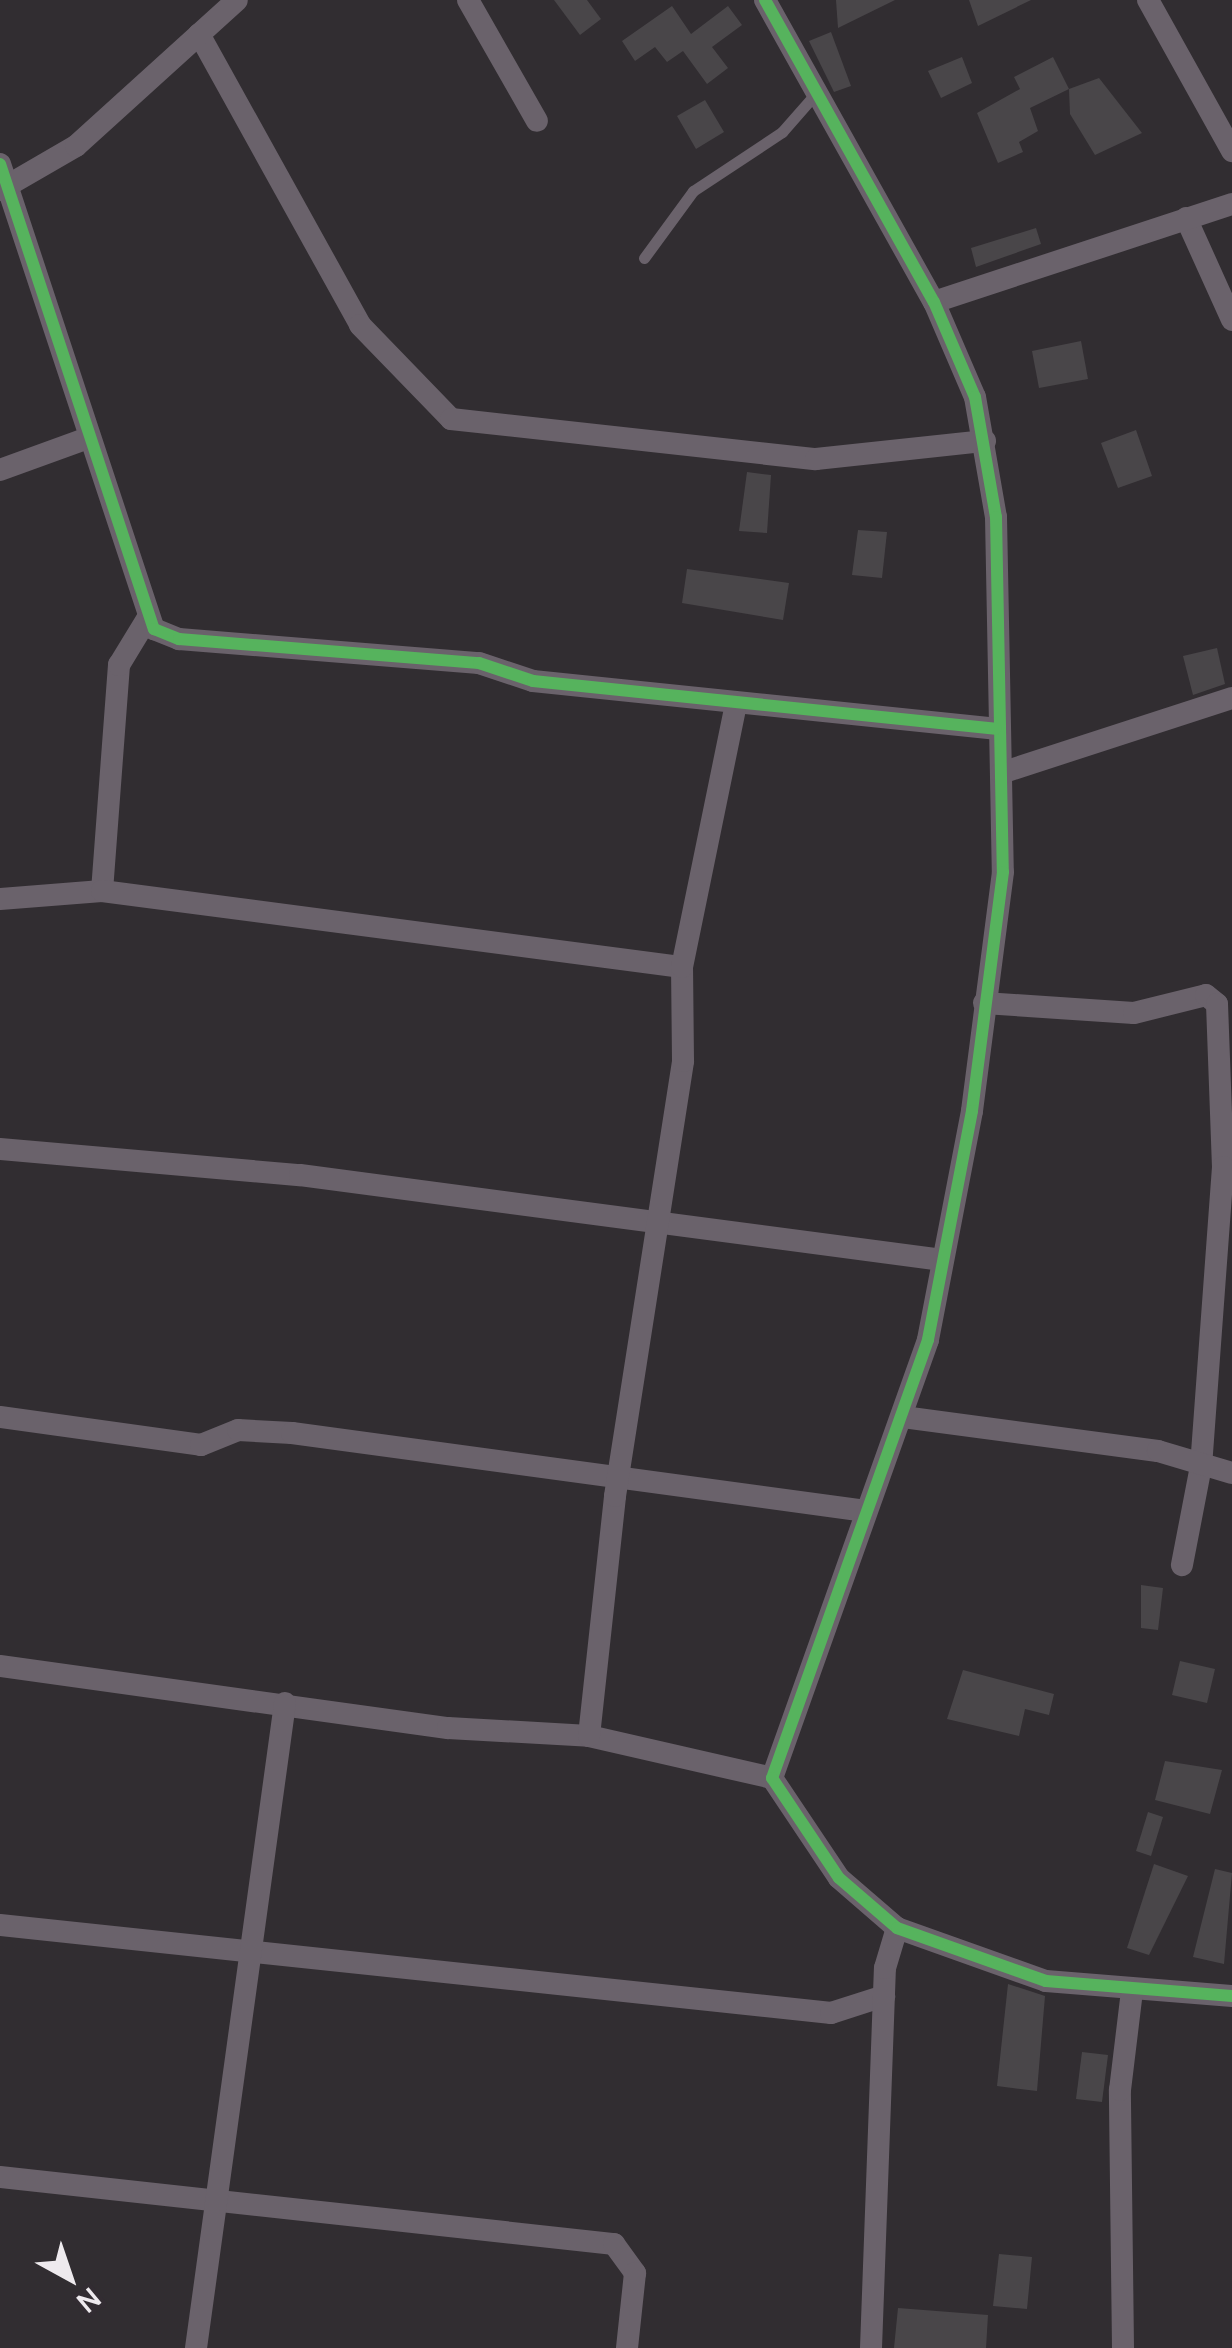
<!DOCTYPE html>
<style>
body{margin:0}
#map{position:relative;width:1232px;height:2348px;overflow:hidden;background:#312d31;font-family:Manrope,sans-serif}
div>[style]{position:absolute}
[style*='--x']{left:calc(var(--x)*1px);top:calc(var(--y)*1px);width:calc(var(--w)*1px);rotate:calc(var(--a)*1deg)}
.building>*{inset:0;background:#494649}
.service>*{height:11px;margin:-5.5px;padding:0 5.5px;transform-origin:5.5px;border-radius:5.5px;background:#6a626b}
.minor>*{height:22px;margin:-11px;padding:0 11px;transform-origin:11px;border-radius:11px;background:#6a626b}
.cycleway>*{height:12px;margin:-6px;padding:0 6px;transform-origin:6px;border-radius:6px;background:#56b35d}
span{translate:-50% -50%;white-space:nowrap;text-align:center;line-height:1.15;-webkit-text-stroke:8px #322c32;paint-order:stroke}
.north{position:absolute;left:20px;top:2228px;width:100px;height:100px;-webkit-text-stroke:8px #322c32;paint-order:stroke;rotate:140deg;font-size:28px;font-weight:700;line-height:40px;text-align:center;color:#eeeaee}
.north::after{content:'';display:block;margin:auto;width:35px;height:45px;background:#eeeaee;clip-path:polygon(50% 0,100% 100%,50% 72%,0 100%)}
</style>
<div id="map">
<div class="building">
<i style="clip-path:polygon(554px 0,587px 0,601px 19px,580px 35px)"></i>
<i style="clip-path:polygon(836px 0,895px 0,838px 28px)"></i>
<i style="clip-path:polygon(969px 0,1031px 0,978px 26px)"></i>
<i style="clip-path:polygon(672px 6px,691px 34px,728px 6px,742px 25px,712px 47px,728px 68px,707px 84px,683px 51px,667px 62px,655px 47px,635px 61px,622px 41px)"></i>
<i style="clip-path:polygon(831px 32px,851px 86px,834px 92px,809px 41px)"></i>
<i style="clip-path:polygon(962px 57px,972px 83px,941px 98px,928px 71px)"></i>
<i style="clip-path:polygon(1053px 57px,1069px 89px,1030px 108px,1038px 131px,1019px 142px,1023px 152px,998px 163px,977px 113px,1020px 89px,1014px 77px)"></i>
<i style="clip-path:polygon(1099px 78px,1142px 133px,1095px 155px,1070px 114px,1069px 89px)"></i>
<i style="clip-path:polygon(705px 100px,724px 132px,696px 149px,677px 116px)"></i>
<i style="clip-path:polygon(1036px 228px,1041px 244px,976px 267px,971px 248px)"></i>
<i style="clip-path:polygon(1081px 341px,1088px 379px,1039px 388px,1032px 351px)"></i>
<i style="clip-path:polygon(1136px 430px,1152px 476px,1118px 488px,1101px 443px)"></i>
<i style="clip-path:polygon(747px 472px,771px 475px,767px 533px,739px 531px)"></i>
<i style="clip-path:polygon(858px 530px,887px 532px,882px 578px,852px 575px)"></i>
<i style="clip-path:polygon(687px 569px,789px 583px,783px 620px,682px 603px)"></i>
<i style="clip-path:polygon(1217px 648px,1225px 684px,1193px 695px,1183px 656px)"></i>
<i style="clip-path:polygon(1141px 1585px,1163px 1588px,1158px 1630px,1141px 1628px)"></i>
<i style="clip-path:polygon(1180px 1661px,1215px 1669px,1207px 1703px,1172px 1695px)"></i>
<i style="clip-path:polygon(963px 1670px,1054px 1694px,1049px 1715px,1025px 1709px,1019px 1736px,947px 1719px)"></i>
<i style="clip-path:polygon(1165px 1761px,1222px 1770px,1210px 1814px,1155px 1800px)"></i>
<i style="clip-path:polygon(1148px 1812px,1163px 1817px,1151px 1856px,1136px 1851px)"></i>
<i style="clip-path:polygon(1154px 1864px,1188px 1876px,1149px 1955px,1127px 1948px)"></i>
<i style="clip-path:polygon(1215px 1869px,1232px 1873px,1224px 1964px,1193px 1957px)"></i>
<i style="clip-path:polygon(1008px 1984px,1045px 1996px,1037px 2091px,997px 2086px)"></i>
<i style="clip-path:polygon(1082px 2052px,1108px 2055px,1102px 2102px,1076px 2099px)"></i>
<i style="clip-path:polygon(999px 2254px,1032px 2257px,1027px 2309px,993px 2306px)"></i>
<i style="clip-path:polygon(898px 2308px,988px 2315px,986px 2348px,894px 2348px)"></i>
</div>
<div class="service">
<i style="--x:644;--y:258;--w:83;--a:-53.8"></i>
<i style="--x:693;--y:191;--w:107;--a:-33.5"></i>
<i style="--x:782;--y:132;--w:55;--a:-48.7"></i>
</div>
<div class="minor">
<i style="--x:468;--y:0;--w:139;--a:60.3"></i>
<i style="--x:765;--y:0;--w:346;--a:60.8"></i>
<i style="--x:934;--y:302;--w:103;--a:66.7"></i>
<i style="--x:975;--y:397;--w:122;--a:80.1"></i>
<i style="--x:996;--y:517;--w:355;--a:88.9"></i>
<i style="--x:1003;--y:872;--w:241;--a:97.4"></i>
<i style="--x:972;--y:1111;--w:233;--a:100.9"></i>
<i style="--x:928;--y:1340;--w:465;--a:109.6"></i>
<i style="--x:772;--y:1778;--w:120;--a:56.2"></i>
<i style="--x:839;--y:1878;--w:77;--a:40.8"></i>
<i style="--x:897;--y:1928;--w:158;--a:19.6"></i>
<i style="--x:1046;--y:1981;--w:187;--a:4.6"></i>
<i style="--x:1148;--y:0;--w:173;--a:60.9"></i>
<i style="--x:199;--y:34;--w:333;--a:61"></i>
<i style="--x:360;--y:325;--w:131;--a:45.9"></i>
<i style="--x:451;--y:419;--w:367;--a:6.3"></i>
<i style="--x:816;--y:459;--w:170;--a:-6.1"></i>
<i style="--x:0;--y:164;--w:490;--a:71.7"></i>
<i style="--x:154;--y:629;--w:27;--a:22"></i>
<i style="--x:179;--y:639;--w:301;--a:4.6"></i>
<i style="--x:479;--y:663;--w:57;--a:18.4"></i>
<i style="--x:533;--y:681;--w:465;--a:5.9"></i>
<i style="--x:0;--y:190;--w:88;--a:-30.1"></i>
<i style="--x:76;--y:146;--w:217;--a:-42.2"></i>
<i style="--x:1186;--y:218;--w:112;--a:65.7"></i>
<i style="--x:934;--y:302;--w:314;--a:-18.2"></i>
<i style="--x:0;--y:470;--w:94;--a:-20"></i>
<i style="--x:1001;--y:773;--w:243;--a:-18"></i>
<i style="--x:102;--y:891;--w:227;--a:-85.7"></i>
<i style="--x:119;--y:665;--w:54;--a:-58.7"></i>
<i style="--x:0;--y:899;--w:102;--a:-4.5"></i>
<i style="--x:102;--y:891;--w:585;--a:7.47"></i>
<i style="--x:984;--y:1003;--w:150;--a:3.8"></i>
<i style="--x:1134;--y:1013;--w:74;--a:-14"></i>
<i style="--x:1206;--y:995;--w:14;--a:39"></i>
<i style="--x:1217;--y:1004;--w:163;--a:87.9"></i>
<i style="--x:1223;--y:1167;--w:300;--a:94.2"></i>
<i style="--x:1201;--y:1466;--w:101;--a:100.9"></i>
<i style="--x:0;--y:1149;--w:301;--a:5"></i>
<i style="--x:300;--y:1175;--w:648;--a:7.54"></i>
<i style="--x:0;--y:1417;--w:203;--a:7.9"></i>
<i style="--x:201;--y:1445;--w:40;--a:-22"></i>
<i style="--x:238;--y:1430;--w:54;--a:3.2"></i>
<i style="--x:292;--y:1433;--w:579;--a:7.74"></i>
<i style="--x:903;--y:1417;--w:257;--a:7.6"></i>
<i style="--x:1158;--y:1451;--w:77;--a:16.6"></i>
<i style="--x:0;--y:1666;--w:452;--a:7.9"></i>
<i style="--x:448;--y:1728;--w:141;--a:3.2"></i>
<i style="--x:589;--y:1736;--w:188;--a:12.9"></i>
<i style="--x:589;--y:1736;--w:241;--a:-83.8"></i>
<i style="--x:615;--y:1496;--w:440;--a:-81.1"></i>
<i style="--x:683;--y:1061;--w:94;--a:-90.6"></i>
<i style="--x:682;--y:967;--w:268;--a:-78.4"></i>
<i style="--x:0;--y:1925;--w:836;--a:6.04"></i>
<i style="--x:831;--y:2013;--w:56;--a:-17.8"></i>
<i style="--x:0;--y:2177;--w:618;--a:6.23"></i>
<i style="--x:614;--y:2244;--w:36;--a:54"></i>
<i style="--x:635;--y:2273;--w:75;--a:96.1"></i>
<i style="--x:196;--y:2348;--w:651;--a:-82.14"></i>
<i style="--x:871;--y:2348;--w:380;--a:-87.9"></i>
<i style="--x:885;--y:1968;--w:42;--a:-73.3"></i>
<i style="--x:1123;--y:2348;--w:258;--a:-90.7"></i>
<i style="--x:1120;--y:2090;--w:100;--a:-83.1"></i>
</div>
<div class="cycleway">
<i style="--x:765;--y:0;--w:346;--a:60.8"></i>
<i style="--x:934;--y:302;--w:103;--a:66.7"></i>
<i style="--x:975;--y:397;--w:122;--a:80.1"></i>
<i style="--x:996;--y:517;--w:355;--a:88.9"></i>
<i style="--x:1003;--y:872;--w:241;--a:97.4"></i>
<i style="--x:972;--y:1111;--w:233;--a:100.9"></i>
<i style="--x:928;--y:1340;--w:465;--a:109.6"></i>
<i style="--x:772;--y:1778;--w:120;--a:56.2"></i>
<i style="--x:839;--y:1878;--w:77;--a:40.8"></i>
<i style="--x:897;--y:1928;--w:158;--a:19.6"></i>
<i style="--x:1046;--y:1981;--w:187;--a:4.6"></i>
<i style="--x:0;--y:164;--w:490;--a:71.7"></i>
<i style="--x:154;--y:629;--w:27;--a:22"></i>
<i style="--x:179;--y:639;--w:301;--a:4.6"></i>
<i style="--x:479;--y:663;--w:57;--a:18.4"></i>
<i style="--x:533;--y:681;--w:465;--a:5.9"></i>
</div>
<div class="north">N</div>
</div>
